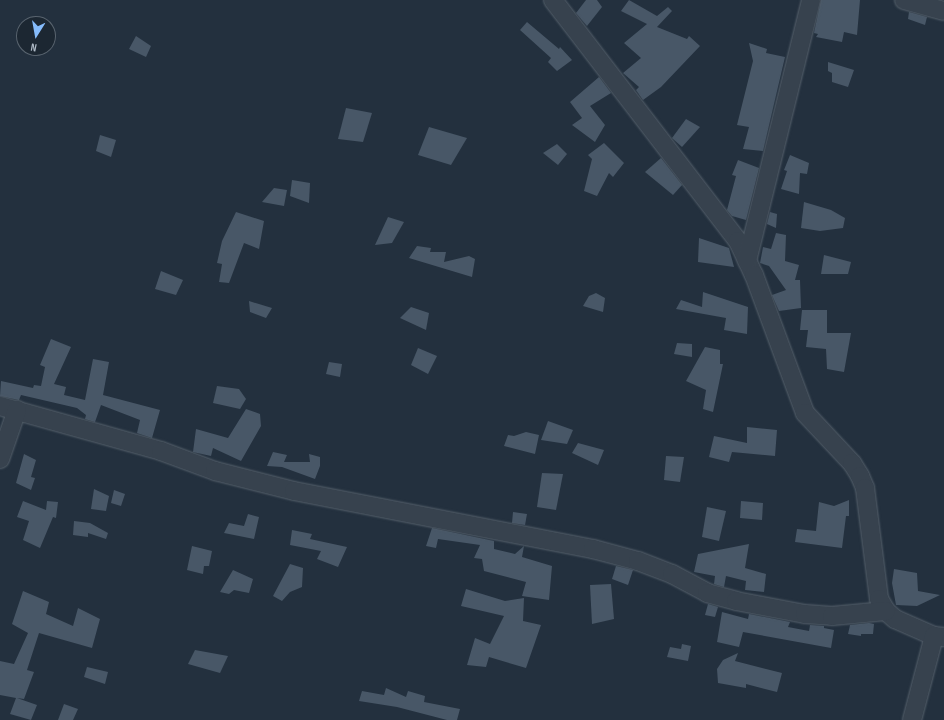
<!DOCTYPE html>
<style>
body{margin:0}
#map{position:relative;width:944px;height:720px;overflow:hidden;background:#23303e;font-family:"Sofia Sans Condensed",sans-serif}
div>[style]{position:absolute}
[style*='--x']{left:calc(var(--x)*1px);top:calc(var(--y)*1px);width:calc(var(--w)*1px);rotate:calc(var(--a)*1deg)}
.building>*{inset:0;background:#485767}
.roads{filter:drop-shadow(0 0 1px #55606b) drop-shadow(0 0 1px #55606b)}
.minor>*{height:18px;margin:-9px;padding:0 9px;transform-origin:9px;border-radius:9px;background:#37424e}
span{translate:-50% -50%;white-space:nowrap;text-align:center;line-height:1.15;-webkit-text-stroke:3px #1c2732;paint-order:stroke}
.north{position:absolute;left:16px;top:16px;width:40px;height:40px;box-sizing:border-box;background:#1c2732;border:1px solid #58636e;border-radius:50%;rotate:191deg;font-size:11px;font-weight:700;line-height:16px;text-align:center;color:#b2bdc9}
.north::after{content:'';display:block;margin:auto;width:14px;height:18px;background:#85bbfb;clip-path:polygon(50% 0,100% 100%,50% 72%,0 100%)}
</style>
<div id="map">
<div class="building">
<i style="clip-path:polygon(586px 0,597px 0,602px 7px,587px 26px,576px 13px)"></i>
<i style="clip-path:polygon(629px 0,657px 16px,668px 7px,672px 11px,657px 27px,687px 39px,689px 36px,700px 46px,661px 87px,643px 100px,636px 90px,639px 87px,623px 73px,641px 58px,624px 43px,647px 24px,621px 11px)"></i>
<i style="clip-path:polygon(821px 0,860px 0,857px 35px,844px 32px,842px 42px,816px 37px,818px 34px,814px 33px)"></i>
<i style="clip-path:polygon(909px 12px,927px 17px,925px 25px,908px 19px)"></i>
<i style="clip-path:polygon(527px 22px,559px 49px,560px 47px,572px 60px,557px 71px,548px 62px,551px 58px,520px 30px)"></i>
<i style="clip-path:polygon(136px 36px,151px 46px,146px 57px,129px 49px)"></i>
<i style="clip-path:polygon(749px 43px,767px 49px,766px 53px,785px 57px,763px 151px,743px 149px,749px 127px,737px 125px,753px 61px)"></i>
<i style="clip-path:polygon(828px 62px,854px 70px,848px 87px,832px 82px,832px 73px,828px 71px)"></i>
<i style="clip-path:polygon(599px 77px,611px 93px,590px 106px,605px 125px,595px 142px,572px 125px,582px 118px,570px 102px)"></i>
<i style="clip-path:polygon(346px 108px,372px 113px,363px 142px,338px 139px)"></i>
<i style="clip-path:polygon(686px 119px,700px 127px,682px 147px,672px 138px)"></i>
<i style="clip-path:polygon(429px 127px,467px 138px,451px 165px,418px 155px)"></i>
<i style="clip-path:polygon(100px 135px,116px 140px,111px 157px,96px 151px)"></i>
<i style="clip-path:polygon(604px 143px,624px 163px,613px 177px,609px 173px,597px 196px,584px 191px,592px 159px,588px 155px)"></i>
<i style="clip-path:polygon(557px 144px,567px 154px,558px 165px,543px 153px)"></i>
<i style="clip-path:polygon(790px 155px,809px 163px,807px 174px,800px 173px,799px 194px,781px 189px,787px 171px,784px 170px)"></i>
<i style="clip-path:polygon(661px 158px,682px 185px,673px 195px,645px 172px)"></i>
<i style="clip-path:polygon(738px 160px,759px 168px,746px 220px,732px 216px,727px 210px,736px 176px,732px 175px)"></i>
<i style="clip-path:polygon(292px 180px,310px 183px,309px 203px,290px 196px)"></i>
<i style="clip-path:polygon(274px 188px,287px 190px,284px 206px,262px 202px)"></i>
<i style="clip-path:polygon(804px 202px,831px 210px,845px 218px,843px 228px,820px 231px,801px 228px)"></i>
<i style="clip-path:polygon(236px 212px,264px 221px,259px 249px,244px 243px,229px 283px,219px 282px,222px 264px,217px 263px,222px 241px)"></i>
<i style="clip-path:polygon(770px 212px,777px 214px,776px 228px,767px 224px)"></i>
<i style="clip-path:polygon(388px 217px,404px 222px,392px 243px,375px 245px)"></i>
<i style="clip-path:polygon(776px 233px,786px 235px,785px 261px,799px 265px,795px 280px,800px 280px,801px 308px,779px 311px,772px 295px,786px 290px,769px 266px,760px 263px,763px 247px,771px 249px)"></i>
<i style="clip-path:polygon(699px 238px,729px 248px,734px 267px,698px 262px)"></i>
<i style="clip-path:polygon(417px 246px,431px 248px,430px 252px,446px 252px,444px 262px,469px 256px,475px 259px,472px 277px,409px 258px)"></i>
<i style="clip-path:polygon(824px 255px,851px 262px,848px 274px,821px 274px)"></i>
<i style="clip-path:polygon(161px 271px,183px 280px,176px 295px,155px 289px)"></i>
<i style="clip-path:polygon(703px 292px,748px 307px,747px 334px,724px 330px,726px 318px,676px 309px,681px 300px,702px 307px)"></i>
<i style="clip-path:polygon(596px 293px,605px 298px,603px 312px,583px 306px,589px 296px)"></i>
<i style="clip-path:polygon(249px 301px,272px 308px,266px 318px,250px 312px)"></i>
<i style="clip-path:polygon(411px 307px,429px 313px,426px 330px,400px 318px)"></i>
<i style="clip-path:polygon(802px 310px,827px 310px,827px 333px,851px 333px,844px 372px,827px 369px,826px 349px,806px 347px,808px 330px,800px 330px)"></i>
<i style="clip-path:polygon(51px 339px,71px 347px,54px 384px,66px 387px,64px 395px,85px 400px,93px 359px,109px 362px,103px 395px,160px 410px,152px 438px,137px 433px,140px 420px,101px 405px,95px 422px,85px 419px,86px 415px,77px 408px,21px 395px,19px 400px,0 396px,1px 381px,33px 388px,34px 385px,41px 386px,45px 367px,40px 365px)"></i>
<i style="clip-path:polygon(677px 343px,692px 344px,692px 357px,674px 354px)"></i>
<i style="clip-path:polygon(705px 347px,720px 350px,720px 364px,723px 364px,713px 412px,703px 409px,706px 390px,686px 381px)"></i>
<i style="clip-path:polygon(418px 348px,437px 356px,428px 374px,411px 365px)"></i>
<i style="clip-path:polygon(329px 362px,342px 364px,340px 377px,326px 374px)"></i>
<i style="clip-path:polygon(217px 386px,239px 389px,246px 399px,240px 409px,213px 403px)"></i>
<i style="clip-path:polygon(246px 409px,260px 414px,261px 426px,241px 461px,213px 448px,211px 456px,193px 452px,196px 429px,228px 438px)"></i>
<i style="clip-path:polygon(548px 421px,573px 430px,567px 444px,541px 440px)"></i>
<i style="clip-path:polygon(747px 427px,777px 430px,775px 456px,732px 452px,729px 462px,709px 457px,714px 436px,747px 443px)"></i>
<i style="clip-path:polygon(526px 432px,539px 435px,535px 454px,504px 446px,508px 435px,514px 436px)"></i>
<i style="clip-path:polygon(578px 443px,604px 450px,598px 465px,572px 453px)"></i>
<i style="clip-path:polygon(273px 452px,287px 455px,284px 462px,310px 462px,309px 454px,320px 457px,320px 466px,315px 479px,282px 467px,267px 466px)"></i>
<i style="clip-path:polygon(24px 454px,36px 460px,31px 477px,35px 478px,31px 490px,16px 483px)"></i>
<i style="clip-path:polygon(666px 456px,684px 457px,680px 482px,664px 480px)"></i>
<i style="clip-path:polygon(542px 473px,563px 474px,556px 510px,537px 507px)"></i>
<i style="clip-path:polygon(94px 489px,109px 496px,106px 511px,91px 509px)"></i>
<i style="clip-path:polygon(114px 490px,125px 494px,121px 506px,111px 503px)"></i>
<i style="clip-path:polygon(849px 500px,849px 516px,846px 516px,842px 548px,795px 542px,797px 529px,816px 531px,819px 502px,834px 506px)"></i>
<i style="clip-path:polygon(23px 501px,46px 510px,47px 501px,58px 502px,56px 518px,53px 517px,40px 548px,23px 540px,29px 521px,17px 517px)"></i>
<i style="clip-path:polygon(741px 501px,763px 503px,762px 520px,740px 518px)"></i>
<i style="clip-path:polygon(707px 507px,726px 511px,719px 541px,702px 537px)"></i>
<i style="clip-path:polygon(513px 512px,527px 514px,525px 525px,512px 523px)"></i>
<i style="clip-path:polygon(248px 514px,259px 517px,254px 539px,224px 533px,229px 523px,244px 526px)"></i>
<i style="clip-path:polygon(74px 521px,90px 523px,108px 533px,106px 539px,88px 533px,88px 537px,73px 535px)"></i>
<i style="clip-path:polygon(432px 528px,494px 541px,494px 549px,515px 554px,524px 546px,522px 557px,552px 566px,549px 600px,522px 596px,526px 582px,484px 571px,482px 559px,474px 558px,480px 545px,438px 539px,436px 548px,426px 546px)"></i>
<i style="clip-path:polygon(292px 530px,312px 534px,310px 539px,347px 547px,338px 567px,317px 559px,321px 551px,290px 545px)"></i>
<i style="clip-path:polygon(749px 544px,745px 568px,766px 574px,764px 592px,745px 590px,746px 581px,726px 576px,724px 587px,714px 584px,715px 576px,694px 572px,698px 554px)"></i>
<i style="clip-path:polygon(192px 546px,212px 551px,209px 566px,204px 566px,203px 574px,187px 570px)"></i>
<i style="clip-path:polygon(290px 564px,303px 568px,302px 587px,290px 592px,282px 601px,273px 596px)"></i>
<i style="clip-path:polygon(616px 566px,633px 570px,628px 585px,612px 579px)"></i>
<i style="clip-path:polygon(894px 569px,917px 573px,918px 591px,940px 595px,917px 606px,896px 605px,892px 583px)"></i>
<i style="clip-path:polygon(233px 570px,253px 579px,249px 593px,234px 590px,229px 594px,220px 592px)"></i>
<i style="clip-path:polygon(611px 584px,614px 619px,592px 624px,590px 585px)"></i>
<i style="clip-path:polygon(466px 589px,505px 601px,524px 598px,523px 621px,541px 625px,526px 668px,489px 657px,486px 667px,467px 665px,475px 638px,490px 644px,504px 616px,461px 606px)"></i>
<i style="clip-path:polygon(23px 591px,49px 602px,46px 614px,73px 626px,78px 608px,100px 619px,92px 648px,39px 633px,27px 670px,34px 672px,24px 699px,17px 698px,37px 705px,31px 720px,10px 714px,16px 698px,0 695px,0 661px,14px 664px,28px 633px,12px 624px)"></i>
<i style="clip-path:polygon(708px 604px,718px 607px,715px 617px,705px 615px)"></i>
<i style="clip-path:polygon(722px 612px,748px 619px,749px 614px,790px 622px,788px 627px,809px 631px,810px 625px,824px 626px,824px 628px,834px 630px,831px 648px,743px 632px,739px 647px,717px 642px)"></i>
<i style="clip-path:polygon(869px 623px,874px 624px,873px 634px,861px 634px,861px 636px,848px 634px,850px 625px)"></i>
<i style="clip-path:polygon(682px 644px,691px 646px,688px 661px,667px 657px,670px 647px,681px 649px)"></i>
<i style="clip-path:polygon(195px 650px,228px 656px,220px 673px,188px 664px)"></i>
<i style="clip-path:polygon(738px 653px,735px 661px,782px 673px,777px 692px,746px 684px,746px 688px,718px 683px,717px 669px,723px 660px)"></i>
<i style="clip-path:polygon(87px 667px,108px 672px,105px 684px,84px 677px)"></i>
<i style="clip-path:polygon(386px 688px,406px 697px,408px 691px,425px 696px,424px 702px,460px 709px,457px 720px,447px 720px,397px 707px,359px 701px,362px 691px,384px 695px)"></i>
<i style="clip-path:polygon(64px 704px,78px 709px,73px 720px,58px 720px)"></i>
</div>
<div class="roads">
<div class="minor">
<i style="--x:553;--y:0;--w:304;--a:52.5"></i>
<i style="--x:738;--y:241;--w:38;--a:65"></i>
<i style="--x:754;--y:275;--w:147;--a:69.7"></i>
<i style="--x:805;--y:413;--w:69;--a:46.8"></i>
<i style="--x:852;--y:463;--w:15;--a:58"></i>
<i style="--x:860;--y:476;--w:13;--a:67"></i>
<i style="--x:865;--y:488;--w:112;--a:82.8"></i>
<i style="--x:879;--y:599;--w:14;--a:60"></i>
<i style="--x:886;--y:611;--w:12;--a:42"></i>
<i style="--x:895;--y:619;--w:43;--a:23.6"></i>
<i style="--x:934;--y:636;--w:10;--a:6"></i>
<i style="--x:904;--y:0;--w:41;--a:15.4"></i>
<i style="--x:747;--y:261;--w:269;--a:-76.2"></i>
<i style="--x:0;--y:406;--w:167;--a:15.6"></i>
<i style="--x:161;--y:451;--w:58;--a:20.3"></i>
<i style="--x:215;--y:471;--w:81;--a:14.2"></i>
<i style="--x:294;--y:491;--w:305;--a:11"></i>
<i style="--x:593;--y:549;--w:47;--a:14.9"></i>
<i style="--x:638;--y:561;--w:36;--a:21"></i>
<i style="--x:672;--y:574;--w:40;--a:28"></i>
<i style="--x:707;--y:593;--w:30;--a:15"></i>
<i style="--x:736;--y:601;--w:70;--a:10.7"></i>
<i style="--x:805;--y:614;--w:27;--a:4"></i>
<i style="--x:832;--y:616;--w:54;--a:-5.3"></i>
<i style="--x:0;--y:459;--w:52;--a:-70.9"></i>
<i style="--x:912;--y:720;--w:87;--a:-75.3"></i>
</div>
</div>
<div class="north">N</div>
</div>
